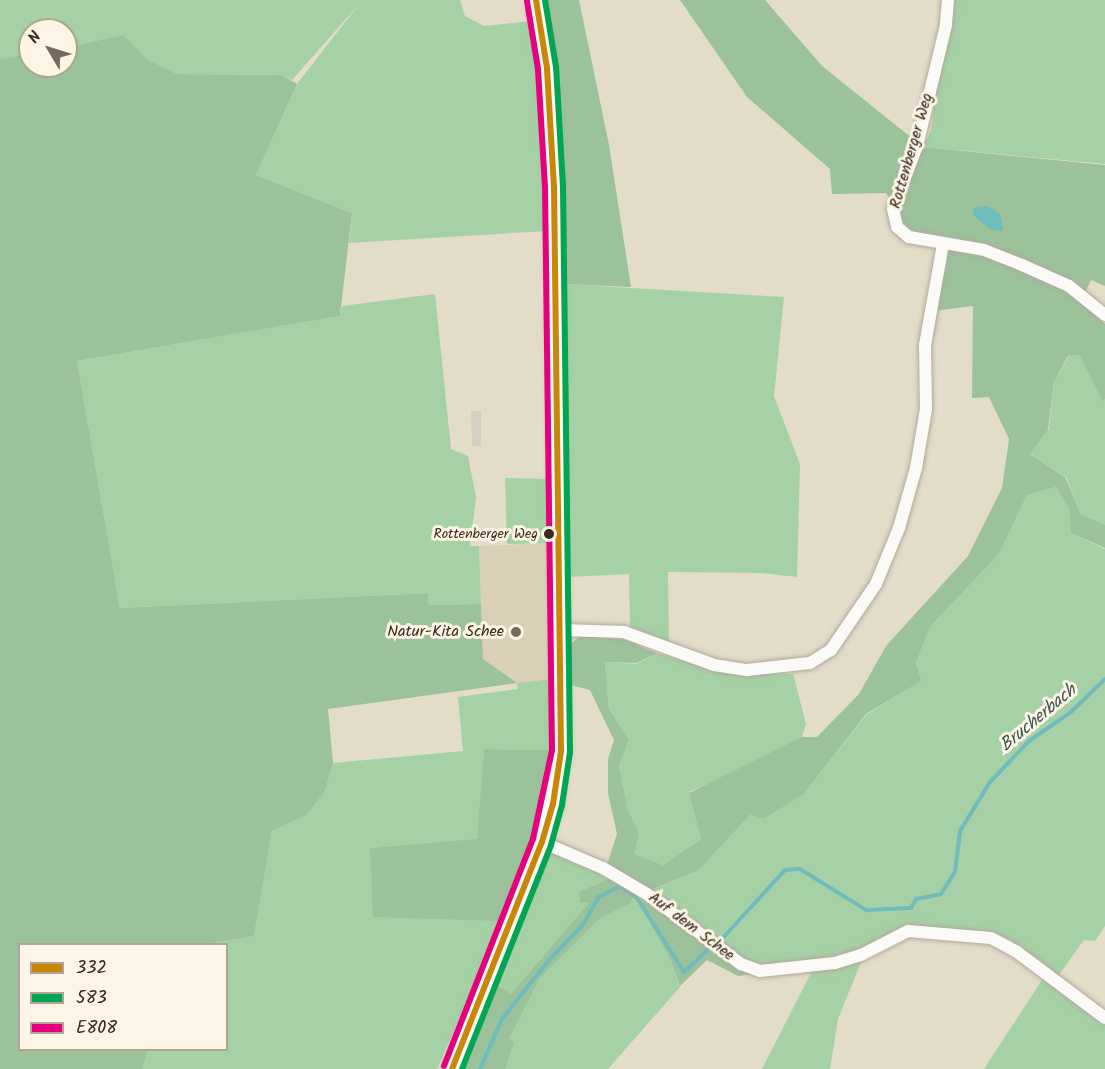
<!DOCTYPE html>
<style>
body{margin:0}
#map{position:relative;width:1105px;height:1069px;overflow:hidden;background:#e3dcc9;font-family:Kalam,sans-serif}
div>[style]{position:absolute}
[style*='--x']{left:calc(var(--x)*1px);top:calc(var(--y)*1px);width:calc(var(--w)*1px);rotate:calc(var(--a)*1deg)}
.built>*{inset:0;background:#dad0b7}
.industrial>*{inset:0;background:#d4cfc0}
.green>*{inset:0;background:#a6d1a6}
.forest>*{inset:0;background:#9bc29b}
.water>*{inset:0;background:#6fbcbc}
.stream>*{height:4px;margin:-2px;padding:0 2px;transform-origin:2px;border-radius:2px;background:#6fbcbc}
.roads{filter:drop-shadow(0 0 2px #b1aa9e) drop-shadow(0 0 2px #b1aa9e)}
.street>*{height:12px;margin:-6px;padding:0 6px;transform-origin:6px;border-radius:6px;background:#fbfaf7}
.secondary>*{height:18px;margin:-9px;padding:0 9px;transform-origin:9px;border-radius:9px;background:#fbfaf7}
.bus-1>*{height:6px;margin:-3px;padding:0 3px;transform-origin:3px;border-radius:3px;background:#c88708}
.bus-2>*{height:6px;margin:-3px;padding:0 3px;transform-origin:3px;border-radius:3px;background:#00a651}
.bus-3>*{height:6px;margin:-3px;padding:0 3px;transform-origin:3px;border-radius:3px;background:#e5007d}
.dots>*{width:16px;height:16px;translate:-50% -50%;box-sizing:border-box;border:3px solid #fcf5e5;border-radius:50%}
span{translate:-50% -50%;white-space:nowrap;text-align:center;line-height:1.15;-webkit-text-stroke:6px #fcf5e5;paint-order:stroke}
.bus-label{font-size:14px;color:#3b2a1e}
.right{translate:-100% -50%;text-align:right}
.street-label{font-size:16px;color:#3b2a1e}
.poi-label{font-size:16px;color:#3b2a1e}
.water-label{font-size:18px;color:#3c5853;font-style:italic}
.legend{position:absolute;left:18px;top:943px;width:210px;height:108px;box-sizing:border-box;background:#fcf5e5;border:2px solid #afa495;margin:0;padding:8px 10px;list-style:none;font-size:18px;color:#3b2a1e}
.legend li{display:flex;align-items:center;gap:12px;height:30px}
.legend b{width:30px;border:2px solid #afa495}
.north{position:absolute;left:18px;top:18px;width:60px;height:60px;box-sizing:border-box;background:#fcf5e5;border:2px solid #afa495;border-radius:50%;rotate:308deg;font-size:16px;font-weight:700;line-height:24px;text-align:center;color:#3b2a1e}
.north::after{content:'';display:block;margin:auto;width:21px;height:27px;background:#76685a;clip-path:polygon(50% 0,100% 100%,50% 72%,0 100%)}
</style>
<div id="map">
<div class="built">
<i style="clip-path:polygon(551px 543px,551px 679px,517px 683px,483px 659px,479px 546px)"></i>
</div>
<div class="industrial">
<i style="clip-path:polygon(471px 411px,481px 411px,481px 446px,472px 446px)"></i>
</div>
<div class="green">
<i style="clip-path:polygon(0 0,460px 0,465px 16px,484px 26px,531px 21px,539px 81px,547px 231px,349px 243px,352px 213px,256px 175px,297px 84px,360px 3px,292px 80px,282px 75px,177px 74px,147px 59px,124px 35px,66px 47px,66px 30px,30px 30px,30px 54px,0 59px)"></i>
<i style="clip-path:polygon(954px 0,1105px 0,1105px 164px,923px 147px,931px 131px,937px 83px,953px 24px)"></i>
<i style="clip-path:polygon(562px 284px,784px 297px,774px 396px,800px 464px,797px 577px,761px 573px,668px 572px,669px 643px,630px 628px,629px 574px,570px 577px)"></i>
<i style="clip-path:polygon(435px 294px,451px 449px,468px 456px,476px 497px,470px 546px,479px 546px,481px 604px,429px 605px,428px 593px,120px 608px,77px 361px,340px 316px,342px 306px)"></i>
<i style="clip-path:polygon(1079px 355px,1102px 401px,1105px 399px,1105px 525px,1081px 514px,1066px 477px,1030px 454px,1049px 429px,1054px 382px,1069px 356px)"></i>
<i style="clip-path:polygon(505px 478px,549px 479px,551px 543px,507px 544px)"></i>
<i style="clip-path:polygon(1056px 487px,1069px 509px,1071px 533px,1105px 549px,1105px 926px,1095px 941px,1084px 940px,1056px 979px,1009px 939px,935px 927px,888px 935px,836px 960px,763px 966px,743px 961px,652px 890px,699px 870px,750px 815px,764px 819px,804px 794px,866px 715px,920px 681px,916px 663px,930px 627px,999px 554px,1027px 495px)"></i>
<i style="clip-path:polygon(656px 653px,723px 672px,793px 674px,806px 724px,802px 737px,779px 752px,689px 792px,701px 839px,663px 865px,635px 854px,639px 832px,628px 810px,619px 766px,629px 740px,609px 709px,605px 662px,637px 664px)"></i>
<i style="clip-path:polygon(551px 679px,552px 750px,484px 749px,478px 840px,370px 848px,502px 921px,437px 1069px,143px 1069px,147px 1050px,226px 1050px,226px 944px,207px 944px,254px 936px,272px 831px,307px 815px,325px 791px,333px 763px,463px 751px,458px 697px,518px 689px,517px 683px)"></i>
<i style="clip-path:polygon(547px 851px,644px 893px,641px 907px,671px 961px,680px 987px,608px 1069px,460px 1069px)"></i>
<i style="clip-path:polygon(864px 955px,838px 1019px,830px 1069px,762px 1069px,812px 971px)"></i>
<i style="clip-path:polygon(1044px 977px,1105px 1022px,1105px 1069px,984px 1069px)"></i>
</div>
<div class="forest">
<i style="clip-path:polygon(544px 0,579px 0,609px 145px,631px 287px,562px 284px)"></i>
<i style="clip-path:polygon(680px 0,765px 0,822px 66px,923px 147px,1105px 165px,1105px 286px,1091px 280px,1086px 291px,1072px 283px,927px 237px,907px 228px,886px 193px,832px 194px,830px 169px,747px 97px)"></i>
<i style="clip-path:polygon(124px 35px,147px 59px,177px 74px,282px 75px,297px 84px,256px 175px,352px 213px,340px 316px,77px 361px,120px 608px,428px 593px,429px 605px,481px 604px,483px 659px,517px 683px,328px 709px,333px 763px,325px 791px,307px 815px,272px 831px,254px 936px,207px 944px,20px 944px,20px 1050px,147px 1050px,143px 1069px,0 1069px,0 59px,30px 54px,30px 66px,66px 66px,66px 47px)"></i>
<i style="clip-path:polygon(955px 249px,983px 255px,1069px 291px,1105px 324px,1105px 399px,1102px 401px,1079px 355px,1068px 356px,1054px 382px,1048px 430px,1030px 454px,1065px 477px,1081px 514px,1105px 525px,1105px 548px,1071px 533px,1069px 509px,1056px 487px,1027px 495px,999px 554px,930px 627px,916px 663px,921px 681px,866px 714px,804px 794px,764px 819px,750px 815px,699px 870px,651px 890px,607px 865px,617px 834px,608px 793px,608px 759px,614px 740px,590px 690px,571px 685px,571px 644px,580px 636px,623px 639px,656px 653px,637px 663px,605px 662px,609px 709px,629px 740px,619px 766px,628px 810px,639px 832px,635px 854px,663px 865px,701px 839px,689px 793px,802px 737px,817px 737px,859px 694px,886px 646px,968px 556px,1002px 488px,1009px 439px,989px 397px,972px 398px,973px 306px,933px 311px,947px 251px)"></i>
<i style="clip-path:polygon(484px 749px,552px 750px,537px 826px,502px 921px,373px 917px,370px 848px,477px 839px)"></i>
<i style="clip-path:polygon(614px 877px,637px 889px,630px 903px,599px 919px,540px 978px,509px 1038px,514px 1042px,505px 1069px,459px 1069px,495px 984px,511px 994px,589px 903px,580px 903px,579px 892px)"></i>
<i style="clip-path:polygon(644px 892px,753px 974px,738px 976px,707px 960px,680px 986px,671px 961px,641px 907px)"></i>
</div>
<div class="water">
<i style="clip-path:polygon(988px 206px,1000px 214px,1003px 231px,991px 230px,972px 214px,975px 207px)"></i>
</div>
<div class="stream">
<i style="--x:720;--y:941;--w:96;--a:-47.5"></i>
<i style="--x:785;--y:870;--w:15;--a:-4"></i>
<i style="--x:800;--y:869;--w:78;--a:31.8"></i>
<i style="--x:866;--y:910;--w:45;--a:-2.5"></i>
<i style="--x:911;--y:908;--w:10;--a:-61"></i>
<i style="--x:916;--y:899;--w:25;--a:-11"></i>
<i style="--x:941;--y:894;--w:26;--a:-58"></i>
<i style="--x:955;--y:872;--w:41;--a:-83"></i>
<i style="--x:960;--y:831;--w:57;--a:-58.5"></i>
<i style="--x:990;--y:782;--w:57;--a:-46.4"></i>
<i style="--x:1029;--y:741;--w:51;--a:-34.6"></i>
<i style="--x:1071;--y:712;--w:47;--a:-44.1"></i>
<i style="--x:480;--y:1069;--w:55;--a:-66.3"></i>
<i style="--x:502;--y:1019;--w:75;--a:-51.5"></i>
<i style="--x:549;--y:960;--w:47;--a:-45.9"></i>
<i style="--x:582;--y:926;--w:34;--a:-60"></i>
<i style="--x:599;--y:897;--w:24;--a:-28"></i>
<i style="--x:620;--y:886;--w:21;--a:35"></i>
<i style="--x:637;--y:898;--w:88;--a:57.6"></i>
<i style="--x:684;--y:972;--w:35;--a:-43"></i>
</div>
<div class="roads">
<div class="street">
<i style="--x:948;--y:0;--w:25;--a:95"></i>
<i style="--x:946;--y:25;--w:124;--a:103.5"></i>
<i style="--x:917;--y:146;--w:67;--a:110.9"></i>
<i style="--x:893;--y:209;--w:18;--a:77"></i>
<i style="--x:897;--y:227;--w:16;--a:40"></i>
<i style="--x:909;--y:237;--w:76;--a:9.8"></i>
<i style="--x:984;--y:250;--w:41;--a:21.5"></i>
<i style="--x:1022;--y:265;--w:51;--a:24.1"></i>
<i style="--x:1069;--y:286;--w:46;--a:38.9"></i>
<i style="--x:562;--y:630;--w:62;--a:1.8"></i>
<i style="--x:624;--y:632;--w:96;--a:20.1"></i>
<i style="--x:714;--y:665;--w:33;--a:9"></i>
<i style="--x:747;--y:670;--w:63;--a:-6.3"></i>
<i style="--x:810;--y:663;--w:25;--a:-32"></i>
<i style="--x:831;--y:650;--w:80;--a:-55.7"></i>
<i style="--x:876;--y:584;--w:61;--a:-67.7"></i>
<i style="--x:899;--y:528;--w:62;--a:-74.2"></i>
<i style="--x:916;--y:468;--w:60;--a:-80.4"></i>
<i style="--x:926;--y:409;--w:64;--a:-90.9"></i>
<i style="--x:925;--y:345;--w:103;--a:-79.9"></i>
<i style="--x:542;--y:842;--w:66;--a:23.1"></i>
<i style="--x:603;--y:868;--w:51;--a:30.6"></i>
<i style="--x:647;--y:894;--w:117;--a:36.7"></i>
<i style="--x:741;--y:964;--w:20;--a:20"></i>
<i style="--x:760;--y:971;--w:75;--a:-6.1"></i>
<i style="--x:835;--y:963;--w:27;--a:-17"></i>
<i style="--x:861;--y:955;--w:53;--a:-27.1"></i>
<i style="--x:908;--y:931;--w:83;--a:4.8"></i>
<i style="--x:991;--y:938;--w:30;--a:28"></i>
<i style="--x:1017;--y:952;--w:110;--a:36.9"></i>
</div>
<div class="secondary">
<i style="--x:452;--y:1069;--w:244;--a:-68.4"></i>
<i style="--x:542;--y:842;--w:40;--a:-74"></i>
<i style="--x:553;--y:804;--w:54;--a:-81.4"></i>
<i style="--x:561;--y:751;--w:564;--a:-90.71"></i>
<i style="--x:554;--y:187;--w:119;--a:-93.4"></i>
<i style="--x:547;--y:68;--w:69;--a:-99.2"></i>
</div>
</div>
<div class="bus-1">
<i style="--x:452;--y:1069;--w:244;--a:-68.4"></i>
<i style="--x:542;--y:842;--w:40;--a:-74"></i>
<i style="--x:553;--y:804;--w:54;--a:-81.4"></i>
<i style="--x:561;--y:751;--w:564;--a:-90.71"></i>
<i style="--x:554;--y:187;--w:119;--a:-93.4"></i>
<i style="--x:547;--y:68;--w:69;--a:-99.2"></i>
</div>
<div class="bus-2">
<i style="--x:462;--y:1069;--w:241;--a:-68.3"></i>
<i style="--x:551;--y:845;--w:41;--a:-74.6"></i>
<i style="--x:562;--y:805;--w:54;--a:-81.4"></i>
<i style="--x:570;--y:752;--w:565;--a:-90.71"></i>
<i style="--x:563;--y:187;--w:120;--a:-93.3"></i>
<i style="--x:556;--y:67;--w:68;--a:-99.3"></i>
</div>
<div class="bus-3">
<i style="--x:444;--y:1066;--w:244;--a:-68.6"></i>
<i style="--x:533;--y:839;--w:91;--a:-77.9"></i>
<i style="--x:552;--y:750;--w:563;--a:-90.71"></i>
<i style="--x:545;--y:187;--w:118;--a:-93.4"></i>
<i style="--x:538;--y:69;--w:69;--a:-99.2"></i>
</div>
<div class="dots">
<i style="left:549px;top:534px;background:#3b2a1e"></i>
<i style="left:516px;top:632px;background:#76685a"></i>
</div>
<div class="bus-label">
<span class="right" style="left:538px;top:534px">Rottenberger Weg</span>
</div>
<div class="street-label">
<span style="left:912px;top:151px;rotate:-74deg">Rottenberger Weg</span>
<span style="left:691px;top:927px;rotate:37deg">Auf dem Schee</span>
</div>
<div class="poi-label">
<span class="right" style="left:504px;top:632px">Natur-Kita Schee</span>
</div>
<div class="water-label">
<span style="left:1039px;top:719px;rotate:-40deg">Brucherbach</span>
</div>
<ul class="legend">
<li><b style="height:8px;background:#c88708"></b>332</li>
<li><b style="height:8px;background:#00a651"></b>583</li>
<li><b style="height:8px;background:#e5007d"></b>E808</li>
</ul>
<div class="north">N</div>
</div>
